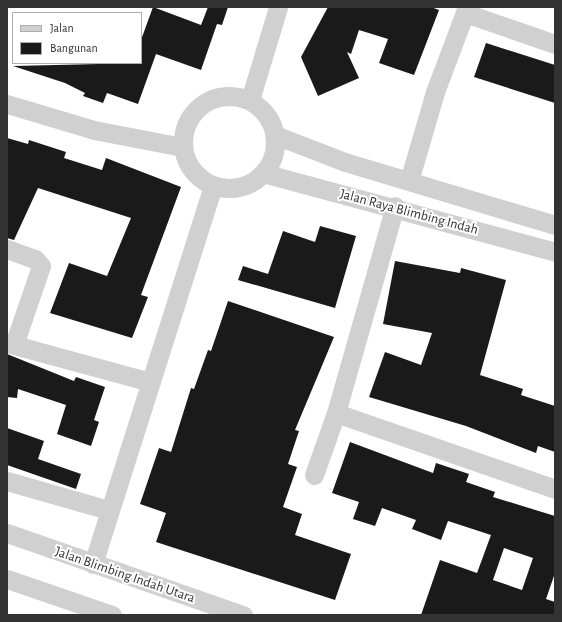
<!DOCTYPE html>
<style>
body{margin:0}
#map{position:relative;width:562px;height:622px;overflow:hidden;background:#fff;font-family:"Alegreya Sans",sans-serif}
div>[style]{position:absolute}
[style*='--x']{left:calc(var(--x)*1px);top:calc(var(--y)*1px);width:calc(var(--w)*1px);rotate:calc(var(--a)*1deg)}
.building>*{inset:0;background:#1a1a1a}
.minor>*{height:19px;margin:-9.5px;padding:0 9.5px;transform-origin:9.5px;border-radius:9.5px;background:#d0d0d0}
.minor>.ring{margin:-9.5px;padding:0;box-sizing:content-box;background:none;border:19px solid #d0d0d0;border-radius:50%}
span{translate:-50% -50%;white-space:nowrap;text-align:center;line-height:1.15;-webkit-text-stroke:4px #fff;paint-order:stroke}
.street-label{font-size:14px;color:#333}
.frame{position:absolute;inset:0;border:8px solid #333;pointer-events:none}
.legend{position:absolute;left:12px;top:12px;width:130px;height:52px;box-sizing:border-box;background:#fff;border:1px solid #adadad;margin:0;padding:5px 7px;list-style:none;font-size:12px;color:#333}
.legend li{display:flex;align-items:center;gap:8px;height:20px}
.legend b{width:20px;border:1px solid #adadad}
</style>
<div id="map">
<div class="building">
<i style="clip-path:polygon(153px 7px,201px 25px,208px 7px,228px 7px,222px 25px,217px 24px,201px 70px,156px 54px,138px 104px,107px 93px,103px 103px,83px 96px,85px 93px,65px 83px,13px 66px,141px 63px,141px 40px)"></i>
<i style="clip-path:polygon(328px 7px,431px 7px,439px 10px,414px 75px,379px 63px,388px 39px,359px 30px,351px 54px,347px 52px,359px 78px,318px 96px,301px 57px)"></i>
<i style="clip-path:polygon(486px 43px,555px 65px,555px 103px,474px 77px)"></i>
<i style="clip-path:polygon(7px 138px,28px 144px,29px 140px,66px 152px,64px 158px,102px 170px,106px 158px,181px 187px,141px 295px,148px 297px,132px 338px,50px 313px,69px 263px,107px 276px,131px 218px,38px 188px,14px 240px,7px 238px)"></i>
<i style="clip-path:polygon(320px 226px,356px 236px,335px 308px,238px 280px,243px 266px,268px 274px,283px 231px,315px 242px)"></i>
<i style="clip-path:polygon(395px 261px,460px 273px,461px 268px,506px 280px,480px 375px,523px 389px,521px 395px,555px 406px,555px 452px,538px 446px,536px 453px,466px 426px,369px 397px,385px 352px,421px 365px,432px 333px,383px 324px)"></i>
<i style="clip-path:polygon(228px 301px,334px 337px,295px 430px,299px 431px,288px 464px,297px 467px,283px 507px,302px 514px,295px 535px,351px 554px,335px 600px,156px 542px,166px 513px,140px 504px,159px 448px,171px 452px,191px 388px,194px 389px,208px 350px,211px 351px)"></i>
<i style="clip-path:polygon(7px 354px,74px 381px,76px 377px,105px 387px,94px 420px,99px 422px,91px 446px,57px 434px,66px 405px,18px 389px,17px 398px,7px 397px)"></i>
<i style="clip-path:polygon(7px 428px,44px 441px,38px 459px,81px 474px,76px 489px,7px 465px)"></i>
<i style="clip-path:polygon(evenodd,350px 442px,433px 473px,436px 463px,469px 474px,466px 482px,495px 492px,493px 497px,555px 516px,555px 573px,546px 599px,555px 602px,555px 615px,421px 615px,440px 560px,477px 573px,491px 535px,448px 521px,441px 540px,412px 529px,416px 520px,382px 508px,375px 526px,353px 519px,359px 502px,332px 493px,350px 442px,504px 548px,533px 558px,522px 590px,493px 580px,504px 548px)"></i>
</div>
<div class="minor">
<i style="--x:465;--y:13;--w:95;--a:19"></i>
<i class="ring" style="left:183px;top:96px;width:73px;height:73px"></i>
<i style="--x:250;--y:100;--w:97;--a:-73.2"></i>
<i style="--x:7;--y:104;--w:91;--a:16.6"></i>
<i style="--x:94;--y:130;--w:90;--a:10.9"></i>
<i style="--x:275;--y:135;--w:75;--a:21.1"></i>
<i style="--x:345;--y:162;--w:219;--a:16.7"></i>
<i style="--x:263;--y:173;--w:302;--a:15.1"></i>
<i style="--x:409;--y:181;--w:93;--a:-73.7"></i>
<i style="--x:435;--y:92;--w:91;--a:-69.4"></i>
<i style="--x:7;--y:249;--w:30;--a:20"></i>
<i style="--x:35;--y:259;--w:9;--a:49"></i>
<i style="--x:41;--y:266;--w:83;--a:108.9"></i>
<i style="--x:7;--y:343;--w:149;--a:15.2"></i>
<i style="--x:336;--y:413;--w:232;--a:19.1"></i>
<i style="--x:314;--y:475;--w:66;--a:-70.5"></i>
<i style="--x:336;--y:413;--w:215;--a:-74.1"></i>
<i style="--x:7;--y:481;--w:105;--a:16"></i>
<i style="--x:7;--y:533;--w:250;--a:19.2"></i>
<i style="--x:93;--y:564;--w:397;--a:-72.4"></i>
<i style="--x:7;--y:579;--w:111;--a:18.9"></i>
</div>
<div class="street-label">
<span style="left:409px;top:212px;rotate:15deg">Jalan Raya Blimbing Indah</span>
<span style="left:125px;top:575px;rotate:19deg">Jalan Blimbing Indah Utara</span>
</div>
<div class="frame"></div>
<ul class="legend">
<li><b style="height:5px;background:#d0d0d0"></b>Jalan</li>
<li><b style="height:11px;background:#1a1a1a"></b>Bangunan</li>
</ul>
</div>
